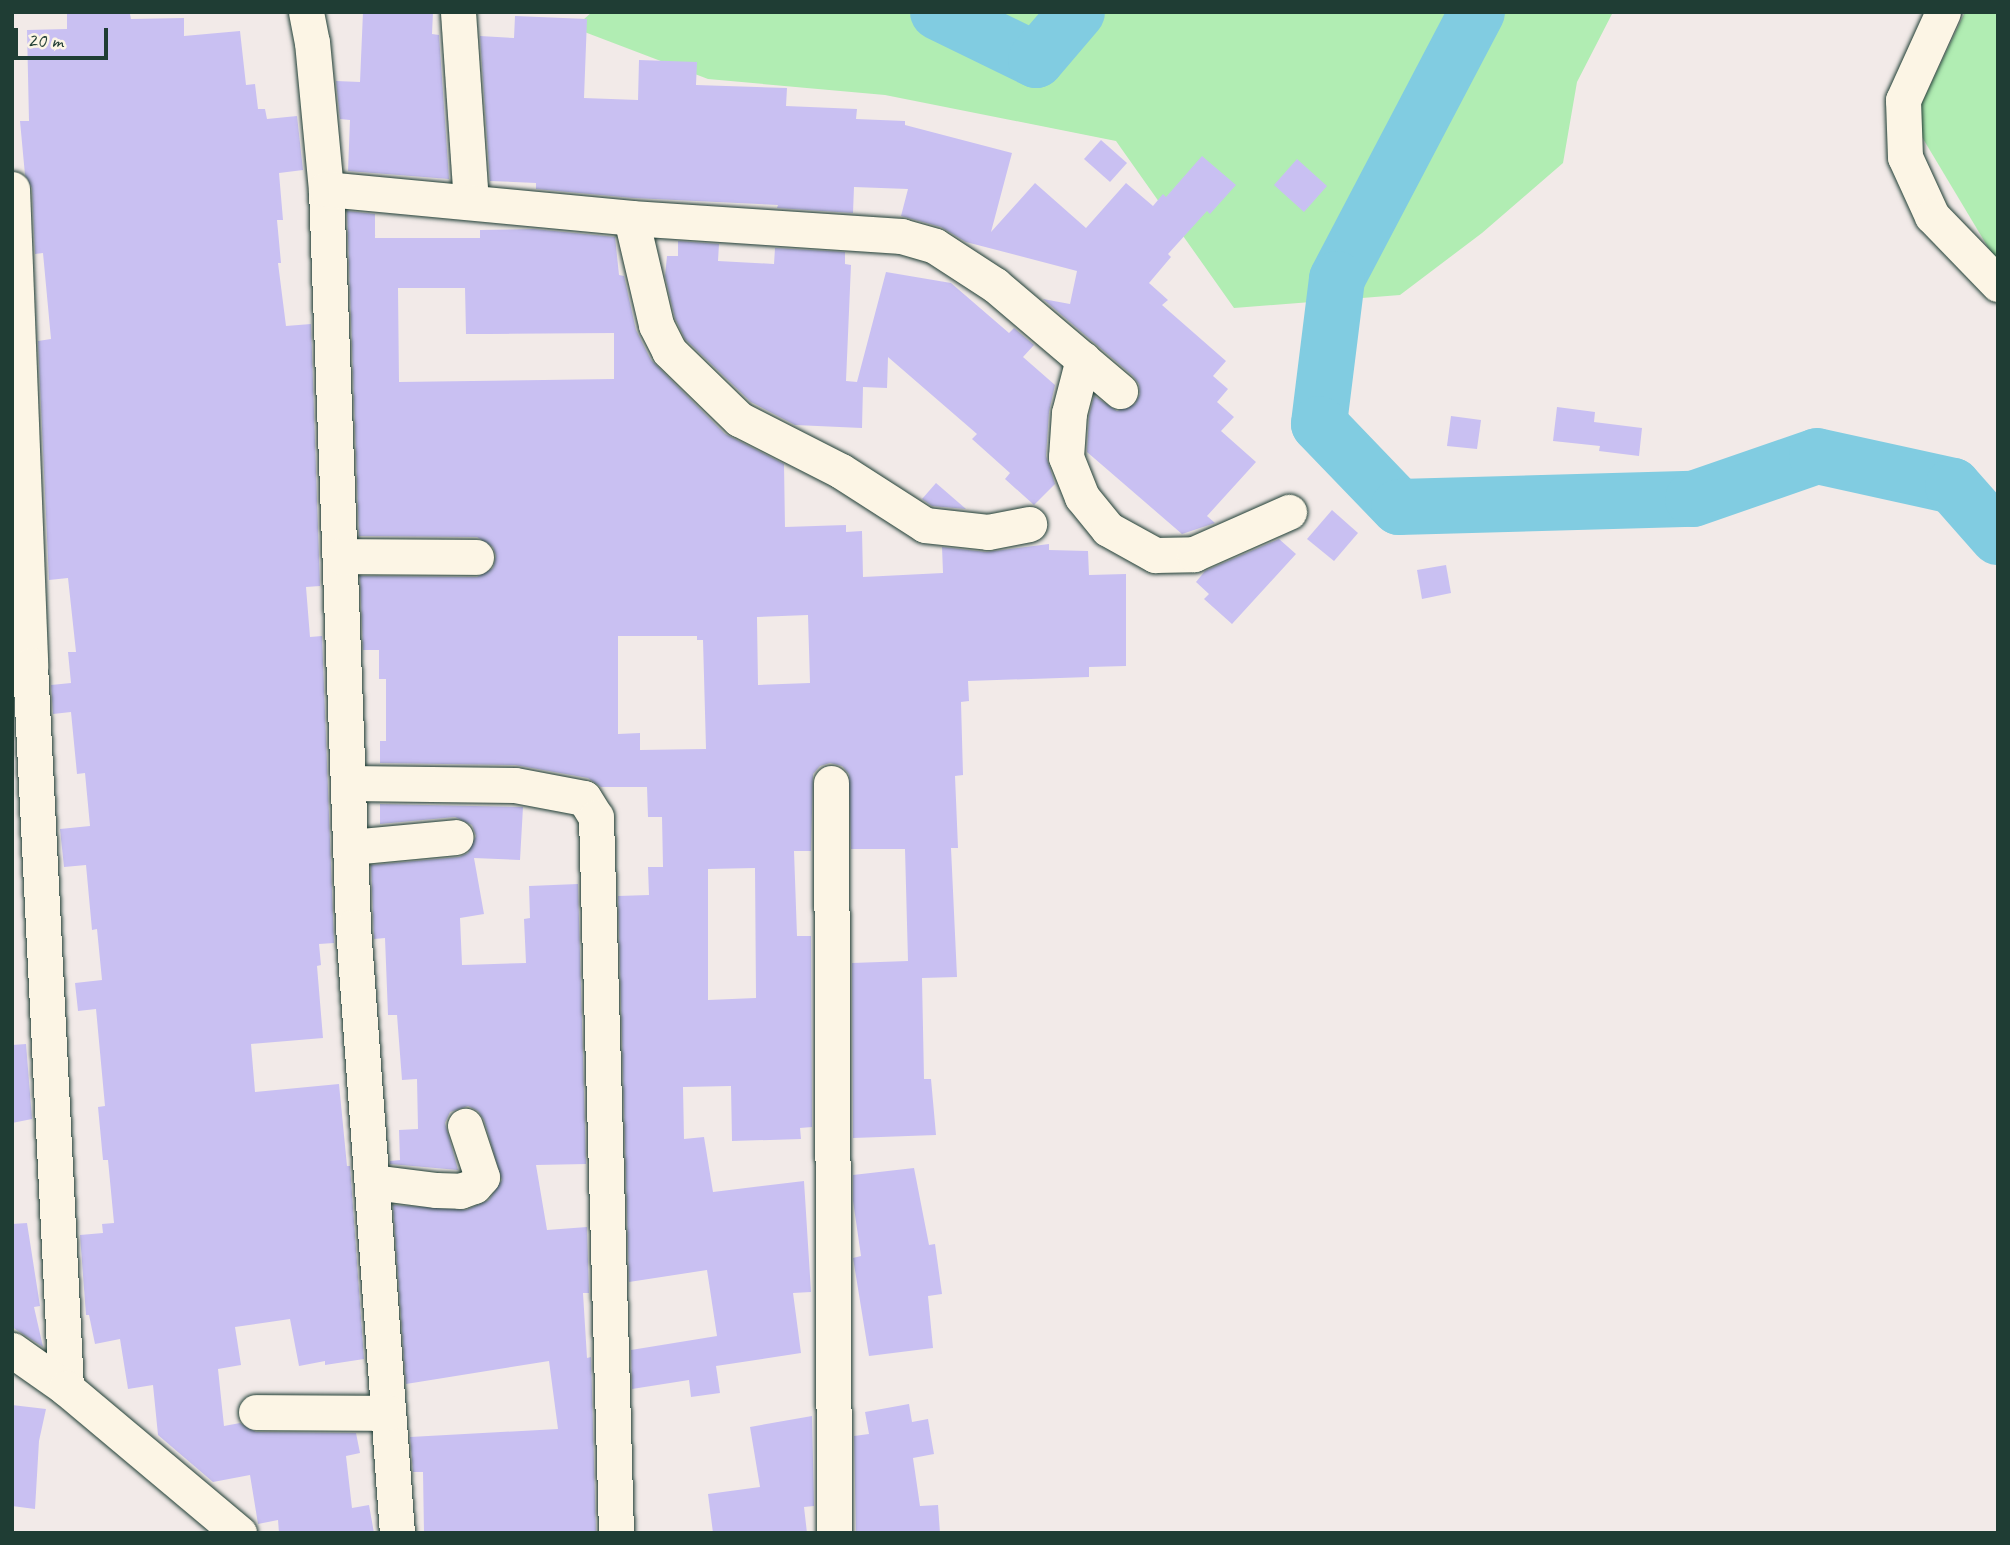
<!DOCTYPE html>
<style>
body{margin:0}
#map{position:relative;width:2010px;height:1545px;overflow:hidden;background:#f2eae8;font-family:Caveat,sans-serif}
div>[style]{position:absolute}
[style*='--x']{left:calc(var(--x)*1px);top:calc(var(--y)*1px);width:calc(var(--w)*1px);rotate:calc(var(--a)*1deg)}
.green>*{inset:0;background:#b1edb3}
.river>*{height:56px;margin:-28px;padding:0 28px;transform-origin:28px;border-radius:28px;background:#81cce1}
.building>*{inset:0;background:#c9c0f2}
.roads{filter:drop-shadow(0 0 2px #1f3d34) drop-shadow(0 0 2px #1f3d34)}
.minor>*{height:35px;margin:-17.5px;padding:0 17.5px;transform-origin:17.5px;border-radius:17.5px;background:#fcf5e5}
span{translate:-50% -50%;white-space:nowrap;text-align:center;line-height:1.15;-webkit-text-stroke:5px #fcf5e5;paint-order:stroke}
.frame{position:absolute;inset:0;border:14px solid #1f3d34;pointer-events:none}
.scale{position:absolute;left:14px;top:28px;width:94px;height:32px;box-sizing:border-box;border:4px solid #1f3d34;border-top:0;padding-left:9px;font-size:21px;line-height:24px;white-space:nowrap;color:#1f3d34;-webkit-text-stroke:5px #fcf5e5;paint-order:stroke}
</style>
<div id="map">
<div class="green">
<i style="clip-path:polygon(592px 12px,1613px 12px,1577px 82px,1563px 163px,1482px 233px,1400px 295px,1234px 308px,1116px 141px,885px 95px,708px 79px,574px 28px)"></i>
<i style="clip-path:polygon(1965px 12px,1998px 12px,1998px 264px,1913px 122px)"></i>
</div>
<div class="river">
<i style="--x:938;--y:12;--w:109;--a:26.1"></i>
<i style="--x:1036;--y:60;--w:63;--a:-49.5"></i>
<i style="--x:1477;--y:12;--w:301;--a:117.7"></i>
<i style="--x:1337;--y:279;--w:146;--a:97.1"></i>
<i style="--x:1319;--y:424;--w:115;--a:46.1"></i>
<i style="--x:1399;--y:507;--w:294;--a:-1.6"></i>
<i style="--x:1693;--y:499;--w:131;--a:-19.1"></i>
<i style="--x:1817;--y:456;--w:139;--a:12.4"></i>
<i style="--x:1953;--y:486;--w:68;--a:48.6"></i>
</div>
<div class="building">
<i style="clip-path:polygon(67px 12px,130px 14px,131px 19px,184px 18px,184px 36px,240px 31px,246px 85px,255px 84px,258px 109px,265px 109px,267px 119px,297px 116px,303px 170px,279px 173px,283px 220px,277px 220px,281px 263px,278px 263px,286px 326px,311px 324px,320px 586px,306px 587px,310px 637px,322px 636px,334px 943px,319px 944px,321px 965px,317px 966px,323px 1038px,251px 1044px,255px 1092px,339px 1084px,347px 1166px,350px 1166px,364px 1359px,325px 1365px,325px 1361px,299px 1366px,290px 1319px,235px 1327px,241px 1365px,218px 1369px,224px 1426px,240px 1423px,256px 1432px,356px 1433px,360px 1453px,346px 1456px,352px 1508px,369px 1505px,374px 1533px,279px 1533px,278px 1520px,258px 1524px,250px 1475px,213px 1482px,158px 1435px,153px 1385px,128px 1389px,120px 1339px,95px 1344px,89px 1315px,86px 1315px,80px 1235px,103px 1233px,102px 1224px,114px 1223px,108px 1160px,103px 1160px,98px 1107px,105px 1106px,96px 1009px,78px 1011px,75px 983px,102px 980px,97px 929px,92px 930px,86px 865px,64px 867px,60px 829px,90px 826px,85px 773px,77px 774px,71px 712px,53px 714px,51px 685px,71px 683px,68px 652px,76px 652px,68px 578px,49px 580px,38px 341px,51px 339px,43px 253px,35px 254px,32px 188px,25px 175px,20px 121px,29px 121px,27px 30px,67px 29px)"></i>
<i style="clip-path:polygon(363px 12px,433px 12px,432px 34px,439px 35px,449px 179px,348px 171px,350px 120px,340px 119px,336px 81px,360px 82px)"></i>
<i style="clip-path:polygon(515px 16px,587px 19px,584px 98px,638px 100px,639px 60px,697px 62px,696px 85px,787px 88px,786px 106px,857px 109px,856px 119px,905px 121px,905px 125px,1012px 153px,991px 232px,1035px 183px,1086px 228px,1126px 183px,1153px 206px,1163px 194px,1166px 197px,1202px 156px,1236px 185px,1210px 214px,1207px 211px,1168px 254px,1171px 257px,1149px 283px,1168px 300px,1162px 305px,1226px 361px,1213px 376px,1228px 389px,1217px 402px,1234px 417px,1221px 431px,1256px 462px,1207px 516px,1215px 523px,1182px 534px,1087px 452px,1089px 416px,1094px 396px,1117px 411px,1135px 404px,1140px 394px,1139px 384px,1133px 376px,1043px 299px,1070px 304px,1077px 271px,966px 242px,941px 227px,901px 216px,908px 189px,854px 187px,853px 213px,777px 208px,778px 205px,633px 198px,536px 189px,536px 183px,490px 181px,480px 36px,514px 38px)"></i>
<i style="clip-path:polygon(1101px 140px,1127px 163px,1110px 182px,1084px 159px)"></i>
<i style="clip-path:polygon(1297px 159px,1327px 186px,1304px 212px,1274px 185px)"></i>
<i style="clip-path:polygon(evenodd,347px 211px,375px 214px,375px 238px,480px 238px,480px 230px,534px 229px,615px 237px,619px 275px,624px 276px,636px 330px,651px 360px,725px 434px,784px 464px,785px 527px,846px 525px,846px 532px,862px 531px,863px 577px,943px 573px,942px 547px,986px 552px,1049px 544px,1049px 550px,1088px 551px,1089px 575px,1126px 574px,1126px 666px,1089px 667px,1089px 677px,968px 681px,969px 701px,961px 702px,963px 775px,955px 776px,958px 848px,951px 848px,957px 977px,922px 978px,924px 1079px,931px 1079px,936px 1135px,853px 1138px,852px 963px,908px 961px,905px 849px,851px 849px,849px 774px,842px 766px,830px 763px,820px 766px,813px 774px,811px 851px,794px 851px,797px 936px,811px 936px,812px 1127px,800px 1128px,801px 1139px,732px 1141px,731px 1086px,683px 1087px,684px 1139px,704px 1137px,713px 1192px,804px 1181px,811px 1292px,793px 1293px,801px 1353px,716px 1366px,720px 1393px,691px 1397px,689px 1380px,632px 1389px,631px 1350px,717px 1336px,707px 1270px,629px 1282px,618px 896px,649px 895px,648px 867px,663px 867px,662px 817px,648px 817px,647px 787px,601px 787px,588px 778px,515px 765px,380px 763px,380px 741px,386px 741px,386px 679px,379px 679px,379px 650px,363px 650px,360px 576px,477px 577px,493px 568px,496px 556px,493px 547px,477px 537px,359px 536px,347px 211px,398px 288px,465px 288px,466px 334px,614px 333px,614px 379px,399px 382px,398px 288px,347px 211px,808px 615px,810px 683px,758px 685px,757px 617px,808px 615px,347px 211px,618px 636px,697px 636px,697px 640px,703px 640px,706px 749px,640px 750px,640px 733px,618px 734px,618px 636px,347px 211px,755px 868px,756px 998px,708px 1000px,708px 869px,755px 868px)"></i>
<i style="clip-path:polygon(678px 241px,719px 244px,718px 261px,774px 264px,775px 248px,845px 252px,845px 264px,851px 265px,846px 381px,857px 382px,886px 272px,951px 283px,1009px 333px,1014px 328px,1034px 345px,1023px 357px,1055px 385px,1049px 412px,1046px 456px,1055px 484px,1034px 505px,1005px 479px,1010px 473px,972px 439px,977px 434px,888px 357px,887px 388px,863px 387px,862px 428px,795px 425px,751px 402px,685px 339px,675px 318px,665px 276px,667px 256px,678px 256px)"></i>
<i style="clip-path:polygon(1557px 407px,1595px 412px,1594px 422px,1642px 428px,1639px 456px,1599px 451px,1600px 446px,1553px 441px)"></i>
<i style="clip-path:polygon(1451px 416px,1481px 420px,1477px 449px,1447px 446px)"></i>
<i style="clip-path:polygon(936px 483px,966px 509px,932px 506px,922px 499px)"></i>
<i style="clip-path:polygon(1332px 510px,1358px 533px,1334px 561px,1307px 539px)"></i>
<i style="clip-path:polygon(1279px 539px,1296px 554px,1232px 624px,1204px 599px,1209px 594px,1196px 582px,1205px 571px)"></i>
<i style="clip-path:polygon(1446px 565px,1451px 593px,1422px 599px,1417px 570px)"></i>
<i style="clip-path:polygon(380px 804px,523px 807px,520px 860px,474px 858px,484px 914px,460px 918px,462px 965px,526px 963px,524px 919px,530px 918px,529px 886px,578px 884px,586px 1164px,536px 1165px,547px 1230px,587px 1227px,589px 1293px,583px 1293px,587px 1358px,591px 1357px,596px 1533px,424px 1533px,423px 1472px,413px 1472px,410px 1437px,558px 1429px,549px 1361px,406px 1384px,393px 1205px,466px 1210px,489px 1200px,502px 1180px,484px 1120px,478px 1111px,468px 1106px,450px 1112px,445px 1123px,458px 1170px,390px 1164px,390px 1161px,400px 1160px,399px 1130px,418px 1129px,417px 1079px,402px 1080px,397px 1015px,388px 1015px,385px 938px,374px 939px,371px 865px,459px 857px,468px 853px,476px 836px,472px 825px,455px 817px,380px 824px)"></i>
<i style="clip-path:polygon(26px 1044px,32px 1119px,12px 1123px,12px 1045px)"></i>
<i style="clip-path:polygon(914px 1168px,929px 1245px,935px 1244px,942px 1294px,928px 1296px,933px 1348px,869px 1356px,853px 1258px,861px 1256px,853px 1201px,853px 1175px)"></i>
<i style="clip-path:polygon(27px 1223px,40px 1306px,34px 1307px,43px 1347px,12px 1327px,12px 1224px)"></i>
<i style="clip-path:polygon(909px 1404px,912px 1422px,928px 1419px,934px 1454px,913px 1458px,920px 1506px,938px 1505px,940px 1533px,856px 1533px,854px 1436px,869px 1434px,865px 1412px)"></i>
<i style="clip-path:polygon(12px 1405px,46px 1409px,39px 1441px,35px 1509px,12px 1506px)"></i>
<i style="clip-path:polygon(812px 1416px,814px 1506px,804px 1507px,807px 1533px,713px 1533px,708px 1494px,760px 1487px,750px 1427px)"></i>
</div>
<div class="roads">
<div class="minor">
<i style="--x:306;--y:12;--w:31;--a:79"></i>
<i style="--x:312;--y:42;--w:148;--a:84.6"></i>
<i style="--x:326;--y:189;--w:738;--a:87.9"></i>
<i style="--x:353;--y:927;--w:608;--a:85.85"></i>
<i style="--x:458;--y:12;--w:190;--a:86.1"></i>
<i style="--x:1943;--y:12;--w:97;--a:114.4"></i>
<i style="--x:1903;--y:100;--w:57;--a:88"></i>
<i style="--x:1905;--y:157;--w:65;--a:65.4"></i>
<i style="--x:1932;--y:216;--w:95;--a:45.9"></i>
<i style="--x:12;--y:189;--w:476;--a:87.8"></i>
<i style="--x:30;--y:665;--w:724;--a:87.15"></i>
<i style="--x:326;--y:189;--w:306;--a:5.4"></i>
<i style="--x:631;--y:218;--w:271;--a:3.8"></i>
<i style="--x:901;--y:236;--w:35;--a:16"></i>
<i style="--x:935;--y:246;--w:72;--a:33"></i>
<i style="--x:995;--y:285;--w:164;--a:40.3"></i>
<i style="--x:631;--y:218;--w:110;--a:76.8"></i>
<i style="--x:656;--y:325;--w:29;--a:63"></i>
<i style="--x:669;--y:351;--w:98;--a:44.2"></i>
<i style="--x:739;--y:419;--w:114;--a:27"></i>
<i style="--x:841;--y:471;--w:100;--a:32.7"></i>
<i style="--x:925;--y:525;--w:63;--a:6.3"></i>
<i style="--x:988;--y:532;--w:42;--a:-11"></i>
<i style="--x:1083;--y:359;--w:56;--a:104.5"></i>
<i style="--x:1069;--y:413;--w:44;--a:93.9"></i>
<i style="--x:1066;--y:457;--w:43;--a:68.2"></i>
<i style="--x:1082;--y:497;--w:41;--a:50.9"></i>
<i style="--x:1108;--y:529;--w:54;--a:29"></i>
<i style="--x:1155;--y:555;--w:39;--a:-1"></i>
<i style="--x:1194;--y:554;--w:104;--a:-23.9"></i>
<i style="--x:340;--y:556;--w:136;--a:0.4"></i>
<i style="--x:348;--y:783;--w:167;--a:0.7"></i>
<i style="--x:515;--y:785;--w:70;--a:10.7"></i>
<i style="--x:584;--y:798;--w:22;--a:58"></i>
<i style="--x:596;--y:817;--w:716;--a:88.4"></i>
<i style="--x:831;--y:783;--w:750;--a:89.77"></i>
<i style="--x:351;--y:847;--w:105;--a:-5.4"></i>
<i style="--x:373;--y:1182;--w:64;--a:7.2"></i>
<i style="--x:436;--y:1190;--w:24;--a:2"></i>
<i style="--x:460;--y:1191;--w:15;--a:-20"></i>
<i style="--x:474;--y:1186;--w:12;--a:-48"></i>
<i style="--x:482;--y:1177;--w:54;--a:-108.4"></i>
<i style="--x:12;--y:1350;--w:66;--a:35.1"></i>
<i style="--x:66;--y:1388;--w:226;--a:40"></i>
<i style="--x:256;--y:1412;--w:132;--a:0.4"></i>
</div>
</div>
<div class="frame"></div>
<div class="scale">20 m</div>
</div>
